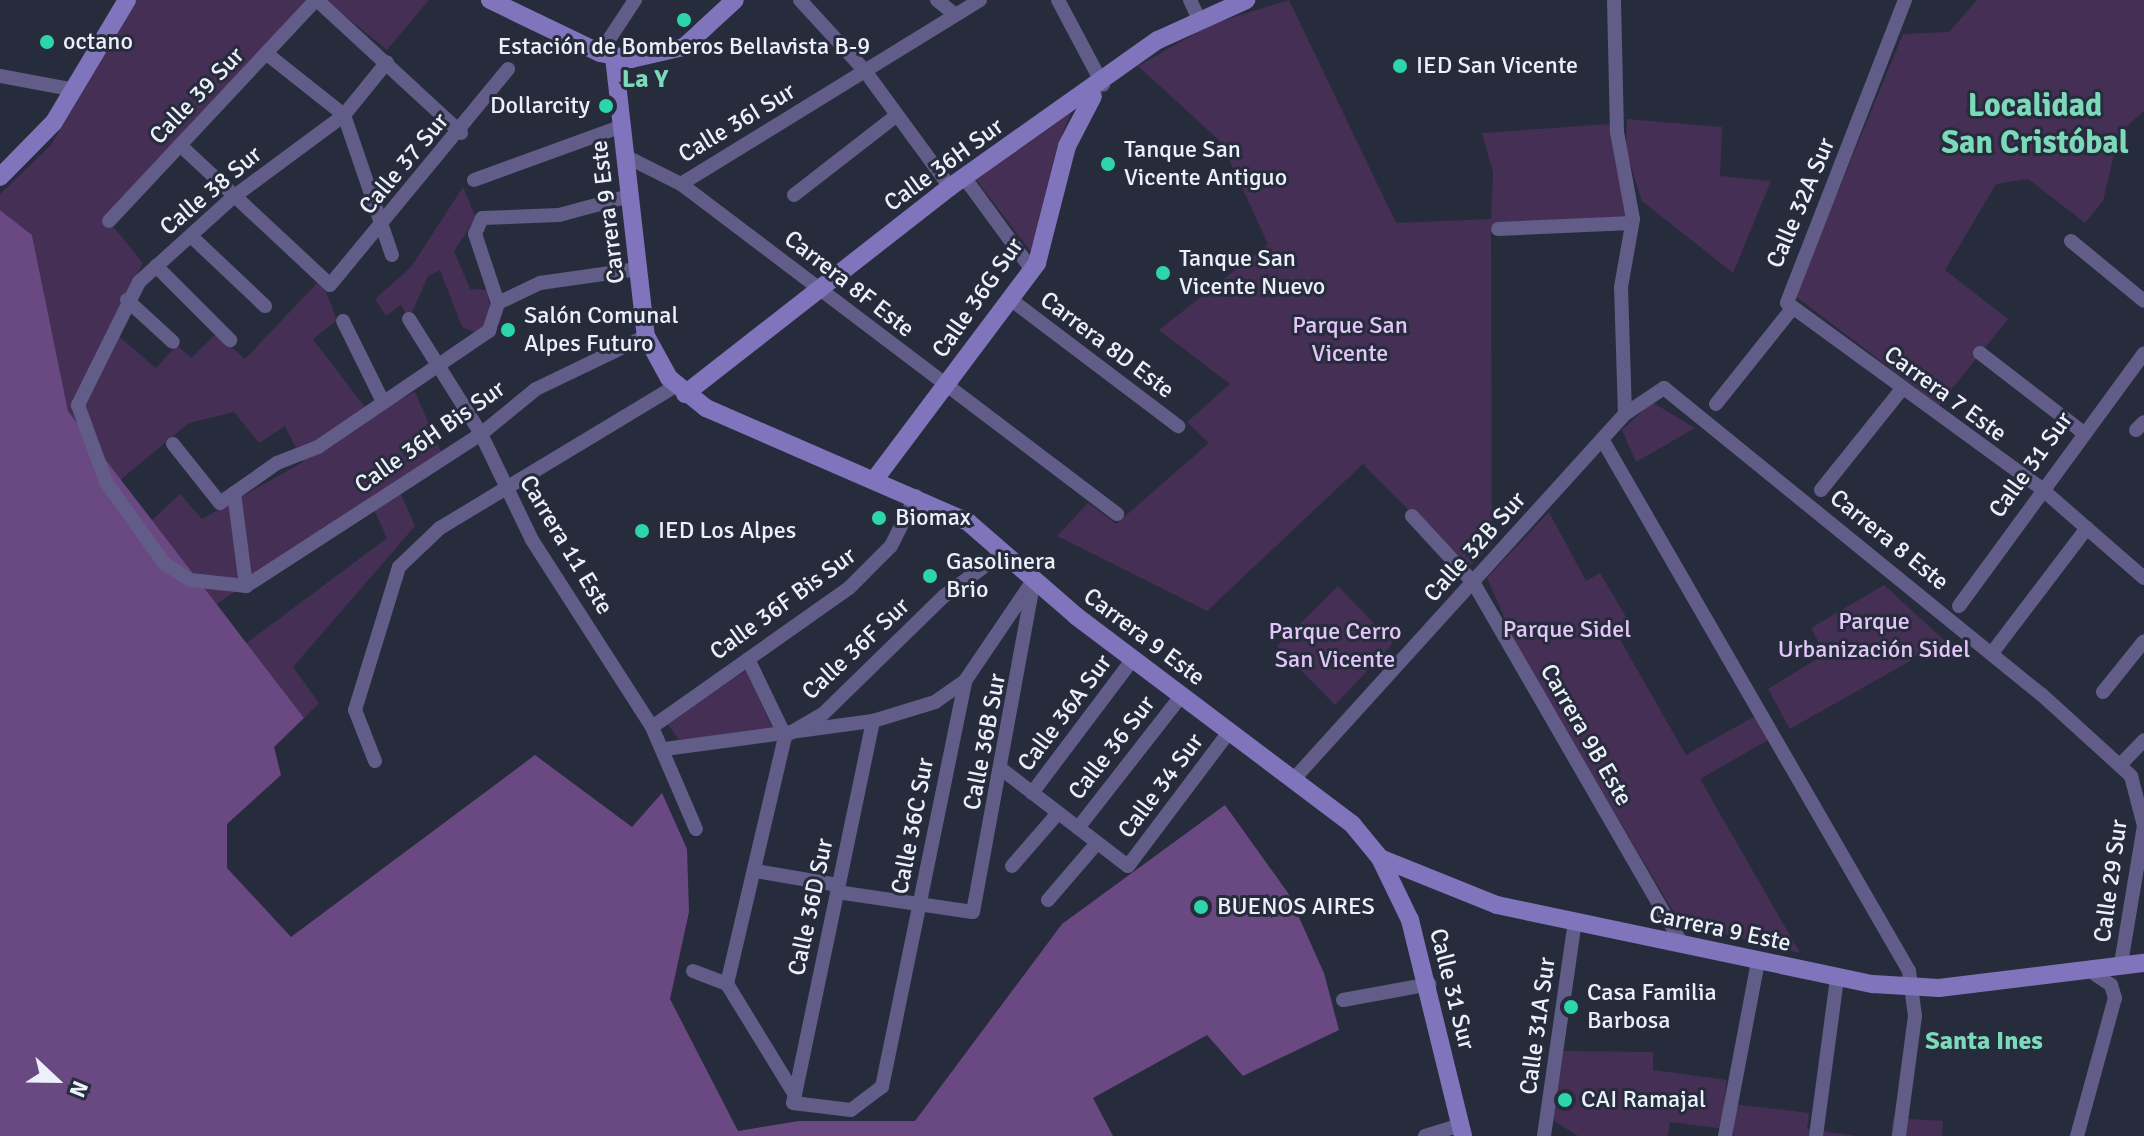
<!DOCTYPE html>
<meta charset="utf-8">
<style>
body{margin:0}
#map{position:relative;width:2144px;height:1136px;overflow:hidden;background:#272c3c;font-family:Signika,sans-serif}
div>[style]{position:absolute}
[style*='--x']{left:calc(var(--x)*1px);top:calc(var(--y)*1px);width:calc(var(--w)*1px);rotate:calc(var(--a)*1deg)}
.green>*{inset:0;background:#452f55}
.forest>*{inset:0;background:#6a4881}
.street>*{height:14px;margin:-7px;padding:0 7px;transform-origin:7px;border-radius:7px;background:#625c88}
.secondary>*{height:18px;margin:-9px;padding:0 9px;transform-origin:9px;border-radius:9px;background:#8074bc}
.dots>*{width:22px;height:22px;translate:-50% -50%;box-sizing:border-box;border:4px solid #272c3c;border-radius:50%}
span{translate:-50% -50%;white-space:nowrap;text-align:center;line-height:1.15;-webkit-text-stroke:6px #272c3c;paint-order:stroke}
.poi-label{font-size:24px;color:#ecf0fa}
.left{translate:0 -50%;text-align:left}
.right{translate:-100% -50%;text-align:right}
.street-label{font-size:24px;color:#ecf0fa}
.park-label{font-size:24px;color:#e3c6f9}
.neighbourhood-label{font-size:26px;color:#7cdabb;font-weight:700}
.district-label{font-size:32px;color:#7cdabb;font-weight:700}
.north{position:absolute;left:16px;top:1040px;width:80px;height:80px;-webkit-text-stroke:6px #272c3c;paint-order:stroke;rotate:112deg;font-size:22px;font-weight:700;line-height:32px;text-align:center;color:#ecf0fa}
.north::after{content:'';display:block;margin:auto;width:28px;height:36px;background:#ecf0fa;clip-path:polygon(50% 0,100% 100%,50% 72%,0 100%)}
</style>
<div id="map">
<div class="green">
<i style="clip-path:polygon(137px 0,309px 0,107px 219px,143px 263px,109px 328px,156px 368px,177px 345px,191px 358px,216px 334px,245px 359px,321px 279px,337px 320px,313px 339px,370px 414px,415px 392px,442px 454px,396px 483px,415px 526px,293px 667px,319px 703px,304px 718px,244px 645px,387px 538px,370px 501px,212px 607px,150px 522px,180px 494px,202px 519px,303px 462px,285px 426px,259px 443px,234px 412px,189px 423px,119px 481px,68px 411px,32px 235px,0 210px,0 194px,51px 145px)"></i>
<i style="clip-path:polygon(326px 0,429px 0,387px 50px)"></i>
<i style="clip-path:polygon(1289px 0,1396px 223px,1491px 219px,1493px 172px,1482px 133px,1610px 124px,1627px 217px,1491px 226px,1492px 544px,1467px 569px,1363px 464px,1207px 611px,1057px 536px,1088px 503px,1116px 524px,1209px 443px,1187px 422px,1230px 384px,1159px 330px,1268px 244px,1221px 142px,1138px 66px,1212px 24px)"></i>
<i style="clip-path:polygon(1977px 0,2144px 0,2144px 111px,2119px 133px,2103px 201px,2085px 223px,2028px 179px,1996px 184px,1945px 270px,2008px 319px,1939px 405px,1795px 296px,1903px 34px,1949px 32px)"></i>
<i style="clip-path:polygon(1072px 110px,1056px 150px,1032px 253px,974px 177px)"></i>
<i style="clip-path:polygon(1627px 119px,1722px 127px,1720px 176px,1771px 181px,1733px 273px,1642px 201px,1626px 151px)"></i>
<i style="clip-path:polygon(463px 187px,476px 218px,454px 251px,470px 289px,487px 290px,491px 315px,480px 334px,462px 327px,440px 270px,428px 276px,409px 319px,401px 305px,386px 316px,375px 299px,411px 267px)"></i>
<i style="clip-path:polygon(1652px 402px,1695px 428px,1636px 462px,1622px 430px)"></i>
<i style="clip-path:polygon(1549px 512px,1586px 581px,1600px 573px,1632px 627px,1618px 636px,1686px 755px,1757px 715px,1770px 739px,1700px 779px,1800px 953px,1680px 923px,1520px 653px,1487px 578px)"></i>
<i style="clip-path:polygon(1884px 585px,1945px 641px,1790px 729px,1768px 689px,1825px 654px,1811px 628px)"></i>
<i style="clip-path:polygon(1338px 586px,1393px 643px,1335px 705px,1277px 646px)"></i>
<i style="clip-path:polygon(746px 670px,773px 730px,679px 740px,667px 723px)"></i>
<i style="clip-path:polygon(1562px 1051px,1653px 1052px,1653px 1070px,1727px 1080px,1724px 1103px,1809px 1113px,1807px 1129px,1857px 1136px,1733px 1136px,1734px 1130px,1670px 1122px,1668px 1136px,1578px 1136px,1551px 1119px)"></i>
<i style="clip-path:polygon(1893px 1118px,1943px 1121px,1942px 1136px,1891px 1136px)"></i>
</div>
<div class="forest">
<i style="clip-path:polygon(0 210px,32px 235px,68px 411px,304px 718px,274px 747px,281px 775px,227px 824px,227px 868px,291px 937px,535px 755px,632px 827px,662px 793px,687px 849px,689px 912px,670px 999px,738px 1131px,799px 1121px,915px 1121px,1062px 924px,1225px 805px,1288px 893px,1324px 973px,1339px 1030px,1243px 1076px,1207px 1035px,1093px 1098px,1113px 1136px,0 1136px)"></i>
</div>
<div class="street">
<i style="--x:317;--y:0;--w:196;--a:42.7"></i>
<i style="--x:800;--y:0;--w:96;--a:47.5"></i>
<i style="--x:865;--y:71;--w:144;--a:53.8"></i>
<i style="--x:937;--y:0;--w:22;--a:39"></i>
<i style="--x:1058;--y:0;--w:96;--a:62.1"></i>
<i style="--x:1190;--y:0;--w:19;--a:65"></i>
<i style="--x:1614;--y:0;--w:132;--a:88.7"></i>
<i style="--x:1617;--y:132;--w:88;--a:79.6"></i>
<i style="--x:1633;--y:219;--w:69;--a:100"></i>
<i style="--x:1621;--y:287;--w:127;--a:88.2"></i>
<i style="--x:1905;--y:0;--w:325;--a:111.3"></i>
<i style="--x:1787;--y:303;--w:317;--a:36.1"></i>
<i style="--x:2043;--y:490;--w:134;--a:41.1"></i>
<i style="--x:600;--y:53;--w:64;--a:-56.6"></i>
<i style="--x:267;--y:54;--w:98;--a:38.4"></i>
<i style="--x:344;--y:115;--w:148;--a:71.1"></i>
<i style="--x:0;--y:76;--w:76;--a:10.6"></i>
<i style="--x:180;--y:145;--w:205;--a:43"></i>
<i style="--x:330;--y:285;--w:280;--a:-50.5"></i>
<i style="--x:625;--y:156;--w:63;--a:26.6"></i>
<i style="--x:681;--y:184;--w:547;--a:37.12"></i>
<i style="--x:964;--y:177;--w:115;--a:53.8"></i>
<i style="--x:474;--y:180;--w:158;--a:-20"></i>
<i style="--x:681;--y:184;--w:351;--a:-31.6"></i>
<i style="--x:794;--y:195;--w:130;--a:-37.8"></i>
<i style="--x:109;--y:221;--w:303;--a:-46.9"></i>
<i style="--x:1498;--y:229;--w:134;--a:-2.6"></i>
<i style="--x:191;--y:236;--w:102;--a:43.4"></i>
<i style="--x:2071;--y:241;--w:94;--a:39.4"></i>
<i style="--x:156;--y:266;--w:105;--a:45"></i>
<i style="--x:1010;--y:299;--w:211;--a:37.1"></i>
<i style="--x:127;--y:300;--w:62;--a:42.4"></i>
<i style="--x:498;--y:303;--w:47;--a:-25.5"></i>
<i style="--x:540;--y:283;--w:99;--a:-8.1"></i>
<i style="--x:409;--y:319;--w:136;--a:57.9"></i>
<i style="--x:481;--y:434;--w:118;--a:64.3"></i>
<i style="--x:532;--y:540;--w:222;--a:57.3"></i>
<i style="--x:652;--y:727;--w:111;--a:66.7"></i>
<i style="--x:343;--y:321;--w:90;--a:63.7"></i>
<i style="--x:1980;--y:353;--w:131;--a:37.6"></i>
<i style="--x:1716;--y:404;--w:120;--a:-51.4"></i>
<i style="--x:2136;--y:430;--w:11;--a:-45"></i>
<i style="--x:1602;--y:439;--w:614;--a:60.01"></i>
<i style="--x:1909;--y:971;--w:45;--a:82.4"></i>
<i style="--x:1915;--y:1016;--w:121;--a:97.6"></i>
<i style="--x:173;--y:444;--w:75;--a:51.5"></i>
<i style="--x:220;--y:503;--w:70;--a:-35.1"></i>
<i style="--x:277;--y:463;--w:44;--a:-21.3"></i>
<i style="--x:318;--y:447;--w:207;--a:-34.2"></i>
<i style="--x:489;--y:331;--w:29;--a:-72"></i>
<i style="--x:498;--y:303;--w:73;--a:-108.4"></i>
<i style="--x:475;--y:234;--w:17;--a:-66"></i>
<i style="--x:482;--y:218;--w:77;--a:-2.2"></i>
<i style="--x:559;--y:215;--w:73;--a:-15"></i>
<i style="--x:1821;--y:490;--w:128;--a:-51.3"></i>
<i style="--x:234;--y:493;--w:94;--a:82.6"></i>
<i style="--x:1412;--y:516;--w:90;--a:47.3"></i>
<i style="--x:1473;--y:582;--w:420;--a:60"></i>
<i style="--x:246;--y:586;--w:56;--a:-173.9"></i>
<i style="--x:190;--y:580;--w:31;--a:-147"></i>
<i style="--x:164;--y:563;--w:100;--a:-125.6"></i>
<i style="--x:106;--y:482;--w:82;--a:-110"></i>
<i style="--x:78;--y:405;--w:137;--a:-63.6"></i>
<i style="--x:139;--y:282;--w:125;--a:-42.1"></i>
<i style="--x:232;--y:198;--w:139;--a:-36.5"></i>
<i style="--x:344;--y:115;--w:68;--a:-50.9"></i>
<i style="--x:246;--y:586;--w:280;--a:-32.9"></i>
<i style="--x:481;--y:434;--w:71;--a:-39.3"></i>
<i style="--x:536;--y:389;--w:122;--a:-25.7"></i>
<i style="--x:1959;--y:606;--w:313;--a:-53.8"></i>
<i style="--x:1992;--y:653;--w:157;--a:-52.8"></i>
<i style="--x:748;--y:659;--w:85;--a:64.3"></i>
<i style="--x:2103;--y:692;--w:65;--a:-51.2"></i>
<i style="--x:873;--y:721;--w:390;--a:101.8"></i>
<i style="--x:793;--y:1103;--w:58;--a:6.9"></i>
<i style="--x:851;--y:1110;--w:39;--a:-37"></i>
<i style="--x:882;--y:1087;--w:414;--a:-78.4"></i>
<i style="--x:965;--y:681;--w:123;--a:-55.9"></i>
<i style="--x:652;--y:727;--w:241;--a:-35.2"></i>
<i style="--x:849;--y:588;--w:59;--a:-45"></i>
<i style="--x:891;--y:546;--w:56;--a:-63.4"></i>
<i style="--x:665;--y:749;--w:210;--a:-7.7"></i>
<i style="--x:873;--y:721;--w:65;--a:-17"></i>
<i style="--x:935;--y:702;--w:37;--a:-35"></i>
<i style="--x:375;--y:761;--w:55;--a:-111.4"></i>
<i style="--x:355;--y:710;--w:150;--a:-72.9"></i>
<i style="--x:399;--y:567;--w:57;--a:-43.6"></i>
<i style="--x:440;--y:528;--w:275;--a:-31.1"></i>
<i style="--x:2121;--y:764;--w:33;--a:-46"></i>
<i style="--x:1004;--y:771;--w:156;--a:37.5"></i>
<i style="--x:1128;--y:866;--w:168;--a:-53"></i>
<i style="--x:1293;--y:780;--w:494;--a:-47.8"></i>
<i style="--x:1625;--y:414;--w:47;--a:-33.7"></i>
<i style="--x:1664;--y:388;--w:486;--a:39.1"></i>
<i style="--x:2041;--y:694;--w:122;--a:42.3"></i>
<i style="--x:2131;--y:776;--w:52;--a:75.4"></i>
<i style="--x:2144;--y:826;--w:140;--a:99.5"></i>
<i style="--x:1032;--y:793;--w:168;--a:-53"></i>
<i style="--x:1078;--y:828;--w:167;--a:-52"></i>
<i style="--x:1012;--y:866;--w:70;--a:-49"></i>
<i style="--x:756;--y:871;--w:83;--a:9.7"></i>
<i style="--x:837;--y:892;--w:137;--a:8.4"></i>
<i style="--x:973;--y:912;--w:338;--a:-79.6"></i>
<i style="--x:1048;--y:900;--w:75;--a:-49.3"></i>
<i style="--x:693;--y:971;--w:36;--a:21"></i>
<i style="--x:727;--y:984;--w:130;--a:58.5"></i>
<i style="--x:727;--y:984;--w:255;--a:-76.8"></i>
<i style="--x:785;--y:736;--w:45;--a:-30.5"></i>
<i style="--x:824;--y:713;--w:168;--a:-44.3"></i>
<i style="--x:944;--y:596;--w:74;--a:-36.3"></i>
<i style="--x:1343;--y:1000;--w:88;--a:-10.4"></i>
<i style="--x:1425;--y:1136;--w:34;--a:-17"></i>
<i style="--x:1544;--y:1136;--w:216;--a:-81.8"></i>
<i style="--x:1725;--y:1136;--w:177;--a:-79.3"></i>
<i style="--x:1816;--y:1136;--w:159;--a:-82.4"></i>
<i style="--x:2077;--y:1136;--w:143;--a:-74.6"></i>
<i style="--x:2115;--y:998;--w:14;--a:-107"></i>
<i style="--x:2111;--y:985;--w:30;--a:-146"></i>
</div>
<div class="secondary">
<i style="--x:490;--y:0;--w:122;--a:25.7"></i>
<i style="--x:600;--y:53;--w:32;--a:11"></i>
<i style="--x:631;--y:59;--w:54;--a:-12.8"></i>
<i style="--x:684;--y:47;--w:69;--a:-42.7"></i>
<i style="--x:614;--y:57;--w:281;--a:83.5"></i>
<i style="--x:646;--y:336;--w:48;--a:61.3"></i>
<i style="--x:669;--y:378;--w:48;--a:39"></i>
<i style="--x:706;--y:408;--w:286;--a:23.5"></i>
<i style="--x:968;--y:522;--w:143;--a:41"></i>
<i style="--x:1076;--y:616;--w:346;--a:37"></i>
<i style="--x:1352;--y:824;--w:44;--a:50.5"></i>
<i style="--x:1380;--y:858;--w:69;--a:64.2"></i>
<i style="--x:1410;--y:920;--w:222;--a:76.2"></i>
<i style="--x:0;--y:177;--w:77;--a:-45.5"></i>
<i style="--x:54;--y:122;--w:142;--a:-59.1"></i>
<i style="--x:685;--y:394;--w:336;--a:-38"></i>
<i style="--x:950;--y:187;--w:255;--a:-35.3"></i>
<i style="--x:1158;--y:40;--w:97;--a:-24.4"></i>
<i style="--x:875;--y:479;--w:270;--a:-53.1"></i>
<i style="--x:1037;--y:263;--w:121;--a:-75.6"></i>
<i style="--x:1067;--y:146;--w:56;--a:-62.5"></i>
<i style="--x:1380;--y:858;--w:126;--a:21.9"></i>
<i style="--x:1497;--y:905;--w:384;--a:11.9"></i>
<i style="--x:1873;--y:984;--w:66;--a:3.5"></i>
<i style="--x:1939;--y:988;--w:207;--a:-7"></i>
</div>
<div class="dots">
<i style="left:684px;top:20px;background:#2dd5ab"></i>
<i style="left:47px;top:42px;background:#2dd5ab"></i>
<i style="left:1400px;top:66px;background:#2dd5ab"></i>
<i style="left:606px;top:106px;background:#2dd5ab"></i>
<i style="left:1108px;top:164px;background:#2dd5ab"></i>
<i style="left:1163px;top:273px;background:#2dd5ab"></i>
<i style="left:508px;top:330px;background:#2dd5ab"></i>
<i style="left:879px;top:518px;background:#2dd5ab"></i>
<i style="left:642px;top:531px;background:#2dd5ab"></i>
<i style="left:930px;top:576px;background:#2dd5ab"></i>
<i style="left:1201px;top:907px;background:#2dd5ab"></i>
<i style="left:1571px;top:1007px;background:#2dd5ab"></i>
<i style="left:1565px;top:1100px;background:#2dd5ab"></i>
</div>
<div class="poi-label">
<span class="left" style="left:63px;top:42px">octano</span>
<span style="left:684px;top:47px">Estación de Bomberos Bellavista B-9</span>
<span class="left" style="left:1416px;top:66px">IED San Vicente</span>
<span class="right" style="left:590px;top:106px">Dollarcity</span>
<span class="left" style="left:1124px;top:164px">Tanque San<br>Vicente Antiguo</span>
<span class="left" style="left:1179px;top:273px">Tanque San<br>Vicente Nuevo</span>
<span class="left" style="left:524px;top:330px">Salón Comunal<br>Alpes Futuro</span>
<span class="left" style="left:895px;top:518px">Biomax</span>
<span class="left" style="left:658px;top:531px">IED Los Alpes</span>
<span class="left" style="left:946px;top:576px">Gasolinera<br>Brio</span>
<span class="left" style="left:1217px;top:907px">BUENOS AIRES</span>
<span class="left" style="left:1587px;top:1007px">Casa Familia<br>Barbosa</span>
<span class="left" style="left:1581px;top:1100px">CAI Ramajal</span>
</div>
<div class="street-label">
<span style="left:197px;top:96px;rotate:-46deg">Calle 39 Sur</span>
<span style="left:737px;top:123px;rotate:-31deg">Calle 36I Sur</span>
<span style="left:404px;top:164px;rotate:-50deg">Calle 37 Sur</span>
<span style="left:944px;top:165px;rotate:-36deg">Calle 36H Sur</span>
<span style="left:211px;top:191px;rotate:-40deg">Calle 38 Sur</span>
<span style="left:1801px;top:203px;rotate:-67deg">Calle 32A Sur</span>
<span style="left:608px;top:212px;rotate:-97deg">Carrera 9 Este</span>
<span style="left:849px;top:284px;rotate:38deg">Carrera 8F Este</span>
<span style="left:978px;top:298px;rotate:-55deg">Calle 36G Sur</span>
<span style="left:1107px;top:345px;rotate:37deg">Carrera 8D Este</span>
<span style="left:1945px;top:394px;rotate:36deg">Carrera 7 Este</span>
<span style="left:430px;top:437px;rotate:-35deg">Calle 36H Bis Sur</span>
<span style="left:2031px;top:465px;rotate:-54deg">Calle 31 Sur</span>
<span style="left:1889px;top:540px;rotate:39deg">Carrera 8 Este</span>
<span style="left:566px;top:545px;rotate:59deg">Carrera 11 Este</span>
<span style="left:1475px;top:547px;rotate:-48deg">Calle 32B Sur</span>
<span style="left:783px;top:604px;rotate:-36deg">Calle 36F Bis Sur</span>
<span style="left:1144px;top:637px;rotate:37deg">Carrera 9 Este</span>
<span style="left:856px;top:649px;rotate:-43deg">Calle 36F Sur</span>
<span style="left:1065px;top:713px;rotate:-53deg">Calle 36A Sur</span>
<span style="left:1586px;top:735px;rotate:60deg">Carrera 9B Este</span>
<span style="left:985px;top:742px;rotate:-79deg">Calle 36B Sur</span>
<span style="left:1112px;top:748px;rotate:-52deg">Calle 36 Sur</span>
<span style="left:1161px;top:786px;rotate:-53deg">Calle 34 Sur</span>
<span style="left:913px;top:826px;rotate:-79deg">Calle 36C Sur</span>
<span style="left:2111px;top:881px;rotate:-82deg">Calle 29 Sur</span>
<span style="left:811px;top:907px;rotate:-78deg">Calle 36D Sur</span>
<span style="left:1720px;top:929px;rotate:12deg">Carrera 9 Este</span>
<span style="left:1452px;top:989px;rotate:76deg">Calle 31 Sur</span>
<span style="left:1538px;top:1026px;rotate:-82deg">Calle 31A Sur</span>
</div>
<div class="park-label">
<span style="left:1350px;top:340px">Parque San<br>Vicente</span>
<span style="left:1874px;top:636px">Parque<br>Urbanización Sidel</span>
<span style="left:1567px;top:630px">Parque Sidel</span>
<span style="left:1335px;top:646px">Parque Cerro<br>San Vicente</span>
</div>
<div class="neighbourhood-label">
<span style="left:645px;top:80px">La Y</span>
<span style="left:1984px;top:1042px">Santa Ines</span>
</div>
<div class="district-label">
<span style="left:2035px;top:125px">Localidad<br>San Cristóbal</span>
</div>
<div class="north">N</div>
</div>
